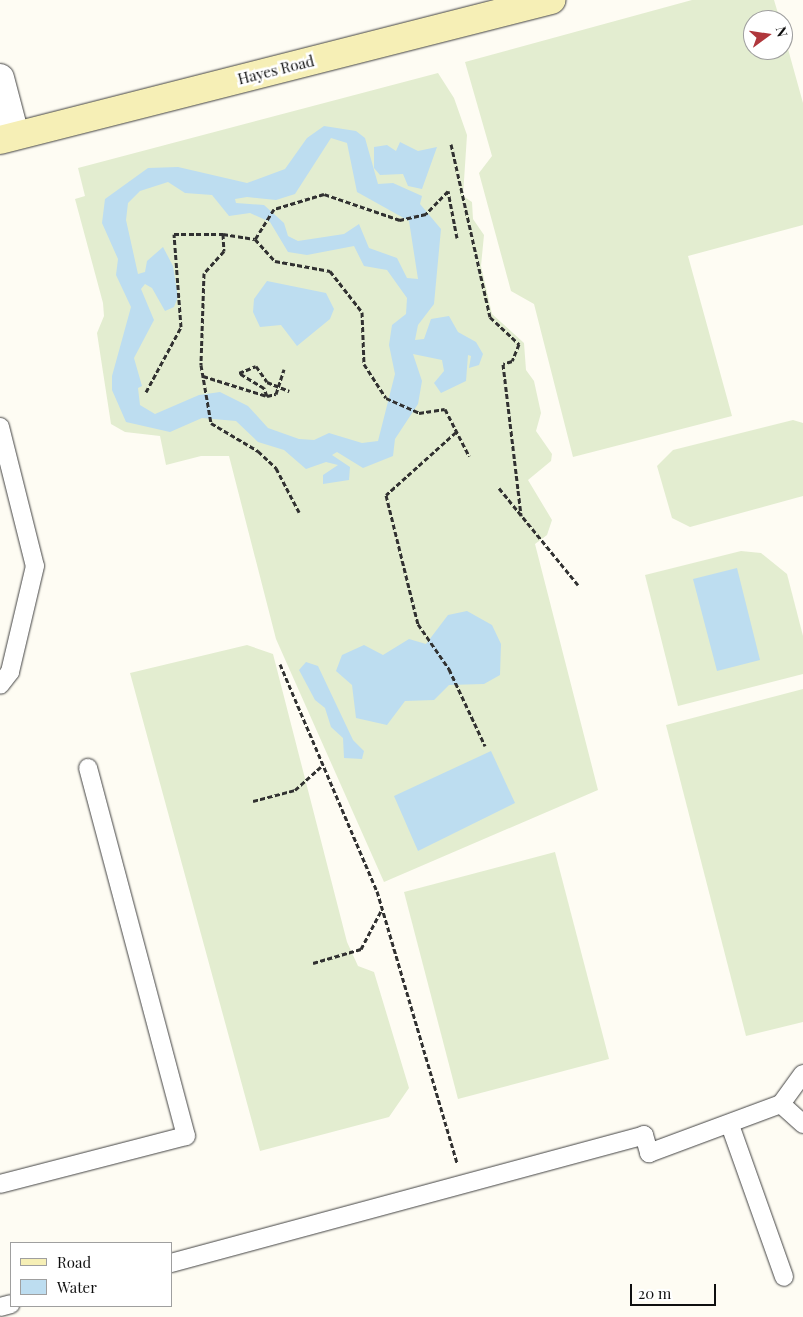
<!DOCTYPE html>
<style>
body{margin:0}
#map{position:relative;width:803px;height:1317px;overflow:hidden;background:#fefcf3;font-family:"Playfair Display",serif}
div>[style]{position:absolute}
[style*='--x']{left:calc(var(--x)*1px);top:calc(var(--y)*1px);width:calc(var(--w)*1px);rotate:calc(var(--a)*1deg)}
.pitch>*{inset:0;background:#e3edd0}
.water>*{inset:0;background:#bdddf0}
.path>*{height:3px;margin-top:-1.5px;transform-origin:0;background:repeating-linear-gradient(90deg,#313131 0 5px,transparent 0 7.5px)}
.roads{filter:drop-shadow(0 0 1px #424242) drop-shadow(0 0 1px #424242)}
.lane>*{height:18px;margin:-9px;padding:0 9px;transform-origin:9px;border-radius:9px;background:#fff}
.street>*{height:28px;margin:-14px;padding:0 14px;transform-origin:14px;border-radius:14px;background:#fff}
.secondary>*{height:28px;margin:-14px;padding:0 14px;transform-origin:14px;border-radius:14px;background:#f6efb6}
.path-bridge>*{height:3px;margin-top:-1.5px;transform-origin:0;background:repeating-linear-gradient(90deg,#313131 0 5px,transparent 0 7.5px)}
span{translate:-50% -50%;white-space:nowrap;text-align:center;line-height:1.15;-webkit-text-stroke:5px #fff;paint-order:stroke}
.street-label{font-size:15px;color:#0f0f0f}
.legend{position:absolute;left:10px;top:1242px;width:162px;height:65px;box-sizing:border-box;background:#fff;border:1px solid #9f9f9f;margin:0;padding:6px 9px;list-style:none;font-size:15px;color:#0f0f0f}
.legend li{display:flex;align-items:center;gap:10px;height:25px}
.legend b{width:25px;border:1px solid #9f9f9f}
.north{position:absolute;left:743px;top:10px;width:50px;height:50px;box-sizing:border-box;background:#fff;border:1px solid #9f9f9f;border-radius:50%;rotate:76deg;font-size:14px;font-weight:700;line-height:20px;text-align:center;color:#0f0f0f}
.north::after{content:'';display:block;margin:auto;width:18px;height:22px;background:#b0373c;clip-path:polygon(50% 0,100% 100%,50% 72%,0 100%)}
.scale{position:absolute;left:630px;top:1284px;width:86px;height:22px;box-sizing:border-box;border:2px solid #0f0f0f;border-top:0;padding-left:6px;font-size:15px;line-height:18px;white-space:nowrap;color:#0f0f0f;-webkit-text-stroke:4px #fff;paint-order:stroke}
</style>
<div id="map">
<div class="pitch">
<i style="clip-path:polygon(692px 0,774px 0,780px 20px,753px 20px,753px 50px,783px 50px,783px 31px,803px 103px,803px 225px,688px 256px,732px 416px,573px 457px,534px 304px,511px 291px,479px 173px,492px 156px,465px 62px)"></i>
<i style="clip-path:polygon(438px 73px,454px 98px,467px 135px,463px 196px,472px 202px,473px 219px,484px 235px,481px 266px,492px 314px,524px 343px,526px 370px,534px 381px,541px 413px,536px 431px,552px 454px,551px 461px,528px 480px,552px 520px,547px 535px,535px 544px,598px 790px,384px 882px,276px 639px,229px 456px,201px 456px,166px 465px,160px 436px,125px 432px,111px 424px,97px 333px,104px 316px,103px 303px,75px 199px,85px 196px,78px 168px)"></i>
<i style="clip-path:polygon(793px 420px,803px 423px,803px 496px,690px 527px,672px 518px,657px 466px,673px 450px)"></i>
<i style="clip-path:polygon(741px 551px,761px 553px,787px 574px,803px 636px,803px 674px,678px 706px,645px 575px)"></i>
<i style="clip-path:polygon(247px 645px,273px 654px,347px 942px,358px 966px,374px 972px,409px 1088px,389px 1117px,260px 1151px,130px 673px)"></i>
<i style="clip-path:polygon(803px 689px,803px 1022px,746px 1036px,666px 725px)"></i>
<i style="clip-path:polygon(555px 852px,609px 1059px,458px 1099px,404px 892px)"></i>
</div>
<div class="water">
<i style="clip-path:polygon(evenodd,324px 126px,356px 131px,365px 138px,378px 184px,393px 183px,422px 196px,420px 204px,441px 229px,434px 304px,418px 325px,415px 340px,424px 339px,431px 319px,449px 316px,458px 332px,476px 342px,483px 354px,479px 365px,469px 368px,471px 356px,468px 355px,466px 381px,441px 393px,434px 383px,444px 371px,442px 360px,413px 354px,422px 381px,418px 404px,395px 439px,393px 456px,363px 468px,337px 452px,332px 455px,350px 467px,349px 480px,323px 484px,323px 475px,338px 465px,326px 462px,306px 469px,284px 450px,258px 442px,236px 421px,202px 418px,170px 432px,126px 422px,112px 390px,112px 376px,131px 307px,116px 275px,118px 259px,102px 223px,105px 199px,148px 168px,178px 167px,247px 183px,285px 169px,307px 138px,324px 126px,331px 138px,347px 143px,357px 192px,409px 221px,418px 279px,407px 278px,397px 258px,369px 248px,359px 224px,344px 234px,298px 241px,288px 236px,284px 223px,264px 205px,236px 203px,235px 199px,247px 197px,276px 200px,295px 194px,331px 138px,324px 126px,168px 182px,185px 193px,212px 195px,229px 216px,250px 213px,270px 222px,288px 252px,307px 255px,354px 246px,364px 266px,387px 270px,407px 298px,406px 314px,392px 325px,389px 345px,395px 374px,378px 441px,362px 443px,329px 433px,314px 440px,299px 439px,268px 428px,248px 406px,220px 392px,199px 395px,155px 414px,140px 405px,138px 388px,142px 386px,134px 358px,154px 320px,141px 289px,145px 284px,152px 288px,165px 311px,174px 307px,178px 297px,173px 266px,163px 247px,147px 261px,145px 272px,138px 274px,126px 220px,128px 203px,140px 191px,168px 182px)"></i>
<i style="clip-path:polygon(400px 142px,418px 151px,437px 147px,422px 189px,408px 186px,403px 174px,380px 175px,374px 168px,374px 147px,387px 145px,396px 151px)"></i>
<i style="clip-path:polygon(267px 281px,326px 293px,334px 309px,330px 319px,297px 346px,281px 325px,260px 327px,253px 312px,254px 299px)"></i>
<i style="clip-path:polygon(737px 568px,760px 660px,717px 671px,693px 579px)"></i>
<i style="clip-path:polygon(467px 611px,492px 625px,501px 644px,500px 675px,484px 684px,449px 685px,434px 700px,405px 701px,387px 725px,356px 718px,352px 685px,336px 671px,342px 655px,364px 645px,383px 655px,409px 639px,426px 644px,448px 615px)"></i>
<i style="clip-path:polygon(306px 662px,318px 666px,353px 740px,364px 751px,362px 759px,344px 758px,343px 738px,331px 727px,325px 708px,315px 700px,299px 670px)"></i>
<i style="clip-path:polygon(491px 751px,515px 803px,418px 851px,394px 796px)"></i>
</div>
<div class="path">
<i style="--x:451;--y:144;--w:177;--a:77.3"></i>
<i style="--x:490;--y:317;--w:40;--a:43"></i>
<i style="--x:519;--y:344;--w:18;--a:112"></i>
<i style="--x:512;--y:361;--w:9;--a:162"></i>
<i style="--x:503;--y:364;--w:153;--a:83.2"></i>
<i style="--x:223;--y:234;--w:32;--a:9"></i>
<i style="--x:457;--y:238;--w:48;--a:-100.8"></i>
<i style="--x:448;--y:191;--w:32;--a:134"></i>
<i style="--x:426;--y:214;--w:27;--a:167"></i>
<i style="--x:400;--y:220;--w:80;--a:-161.1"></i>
<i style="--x:324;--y:194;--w:52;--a:163.3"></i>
<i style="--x:274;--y:209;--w:36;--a:122"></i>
<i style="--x:255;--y:239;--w:30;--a:48"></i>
<i style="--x:275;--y:261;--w:56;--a:10.3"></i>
<i style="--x:330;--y:271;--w:52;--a:52"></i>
<i style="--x:362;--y:312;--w:52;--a:87.8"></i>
<i style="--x:364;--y:364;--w:40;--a:57.1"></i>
<i style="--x:386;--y:398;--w:36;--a:24"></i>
<i style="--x:419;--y:413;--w:26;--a:-9"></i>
<i style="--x:445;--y:409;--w:53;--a:62.9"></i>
<i style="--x:203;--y:376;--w:67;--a:17.4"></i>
<i style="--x:267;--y:396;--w:9;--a:-111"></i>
<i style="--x:264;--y:388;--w:29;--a:-149"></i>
<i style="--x:239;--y:373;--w:18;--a:-22"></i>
<i style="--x:256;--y:366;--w:19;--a:55"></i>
<i style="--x:146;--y:392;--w:74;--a:-61.7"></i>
<i style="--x:181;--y:327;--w:93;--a:-94.3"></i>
<i style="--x:174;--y:234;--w:49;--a:0"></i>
<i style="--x:223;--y:234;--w:17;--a:87"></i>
<i style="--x:224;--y:251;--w:30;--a:132"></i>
<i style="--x:204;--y:273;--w:92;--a:91.9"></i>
<i style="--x:201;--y:365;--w:59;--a:80.2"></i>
<i style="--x:211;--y:423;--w:55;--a:30.8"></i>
<i style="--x:258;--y:451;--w:25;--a:43"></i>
<i style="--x:276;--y:468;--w:50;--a:62.4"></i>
<i style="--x:267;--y:396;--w:9;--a:-13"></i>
<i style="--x:276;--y:394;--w:26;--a:-72"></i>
<i style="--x:456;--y:432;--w:94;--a:138"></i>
<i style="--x:386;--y:495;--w:133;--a:76.1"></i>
<i style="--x:418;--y:624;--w:55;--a:55.4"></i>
<i style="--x:449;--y:669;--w:85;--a:64.9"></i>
<i style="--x:499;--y:488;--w:125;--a:50.8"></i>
<i style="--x:280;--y:664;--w:247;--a:66.9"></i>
<i style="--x:377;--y:891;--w:284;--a:73.6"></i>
<i style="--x:253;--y:801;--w:43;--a:-14.7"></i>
<i style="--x:295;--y:790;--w:38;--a:-42"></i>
<i style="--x:313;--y:963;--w:50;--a:-16.3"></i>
<i style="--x:361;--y:949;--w:45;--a:-62.3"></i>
</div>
<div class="roads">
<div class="lane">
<i style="--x:0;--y:427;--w:143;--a:75.9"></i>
<i style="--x:35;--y:566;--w:109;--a:103.3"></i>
<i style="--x:10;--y:672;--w:16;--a:128"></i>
<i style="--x:781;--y:1104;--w:30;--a:42"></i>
<i style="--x:730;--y:1125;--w:161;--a:70.4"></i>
<i style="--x:0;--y:1184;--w:192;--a:-14.5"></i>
<i style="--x:186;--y:1136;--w:381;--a:-104.9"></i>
<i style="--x:171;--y:1263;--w:490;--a:-15.1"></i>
<i style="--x:644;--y:1135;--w:19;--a:74"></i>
<i style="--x:649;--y:1153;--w:141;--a:-20.4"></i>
<i style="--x:781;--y:1104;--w:37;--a:-54"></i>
<i style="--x:0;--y:1307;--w:11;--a:-15"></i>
</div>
<div class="street">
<i style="--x:0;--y:78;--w:59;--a:75.3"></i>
</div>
<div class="secondary">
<i style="--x:0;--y:140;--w:569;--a:-14.26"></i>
</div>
</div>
<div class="path-bridge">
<i style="--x:267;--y:382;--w:24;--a:22"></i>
</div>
<div class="street-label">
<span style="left:276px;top:70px;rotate:-14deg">Hayes Road</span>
</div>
<ul class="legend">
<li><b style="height:6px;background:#f6efb6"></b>Road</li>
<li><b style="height:14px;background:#bdddf0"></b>Water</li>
</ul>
<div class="north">N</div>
<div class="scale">20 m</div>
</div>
